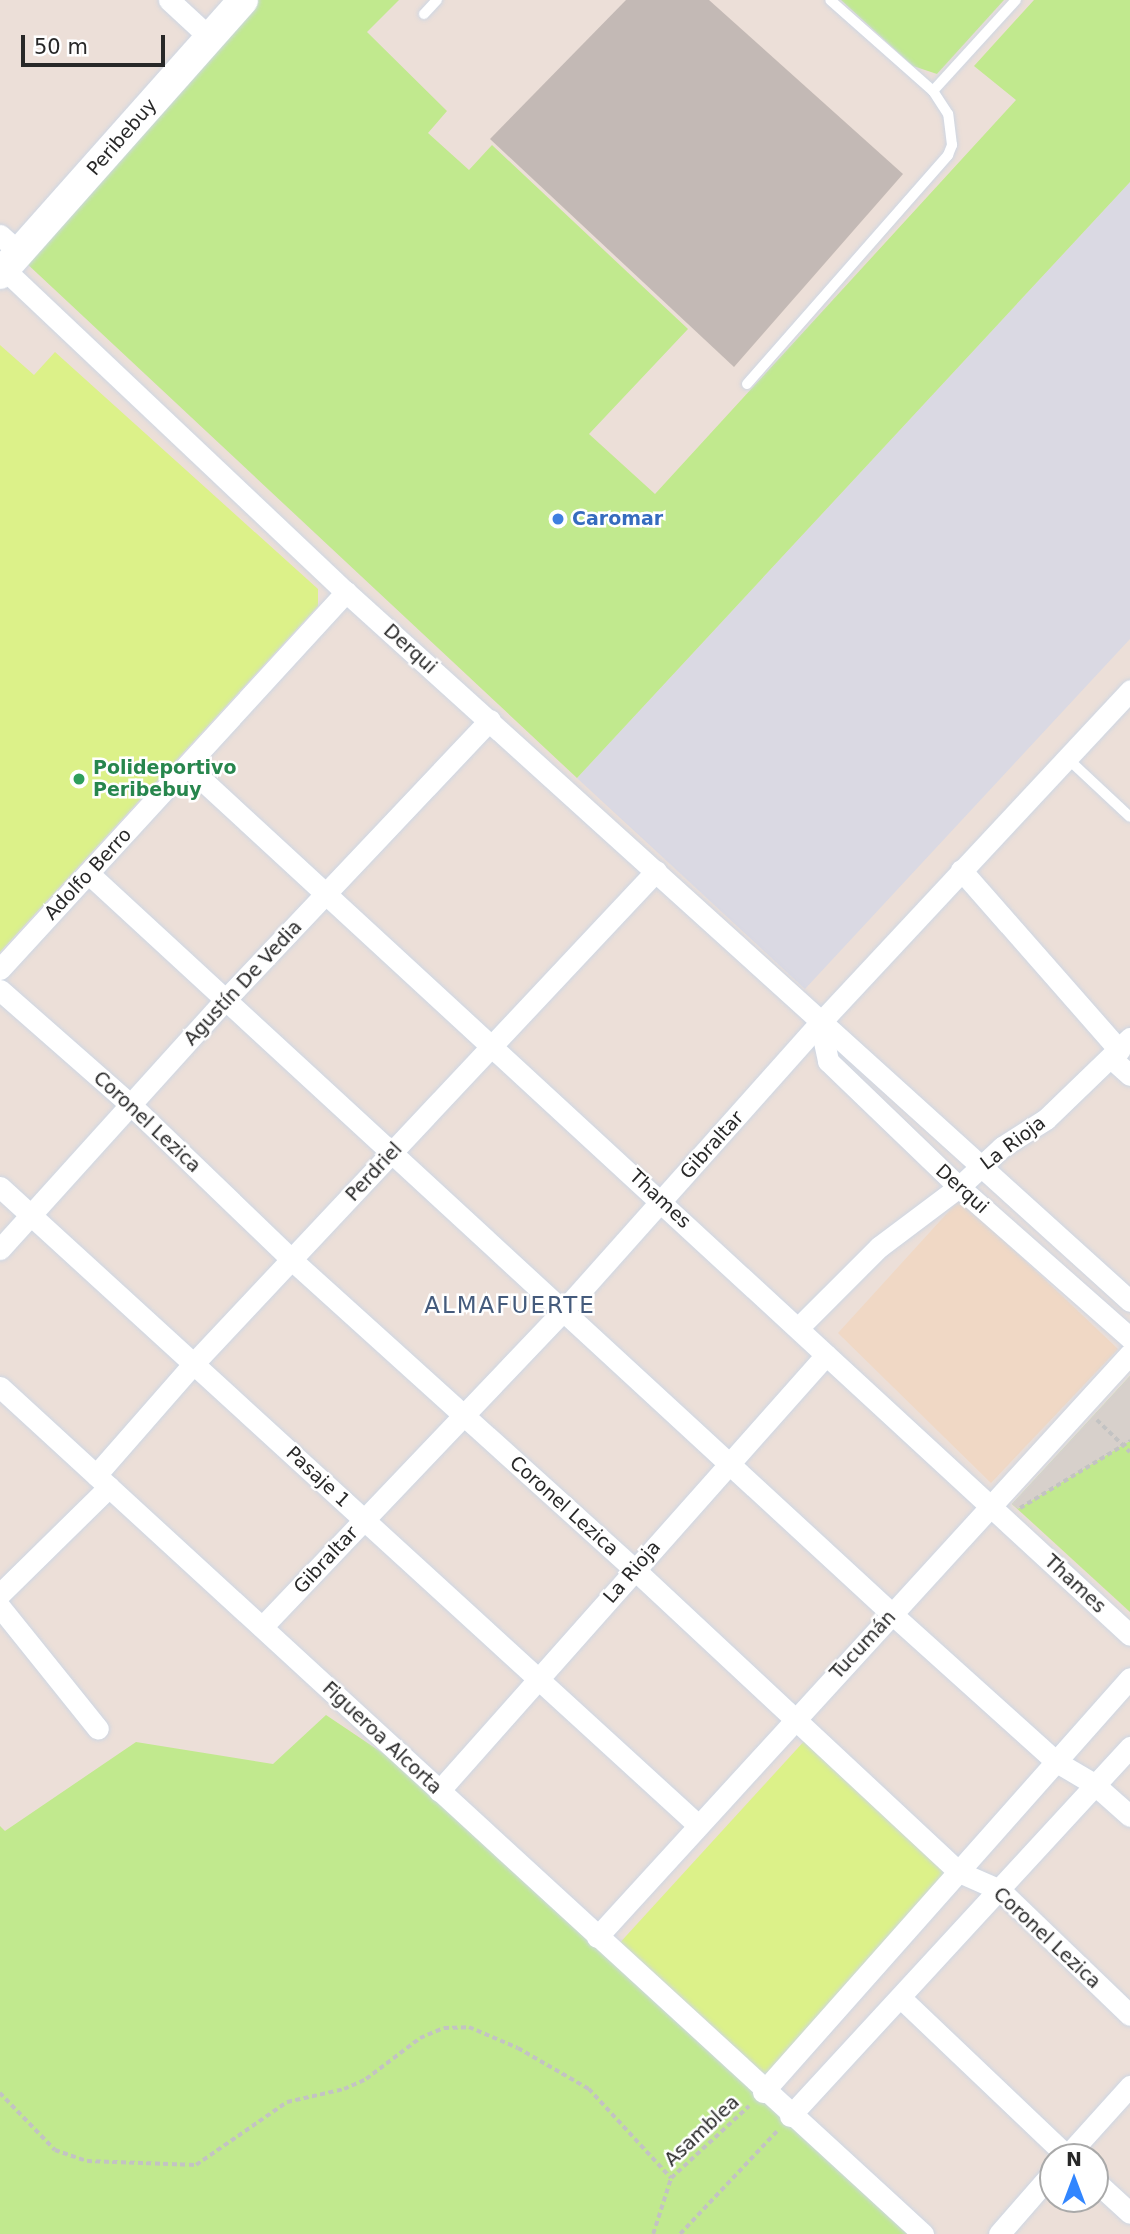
<!DOCTYPE html>
<meta charset="utf-8">
<style>
body{margin:0}
#map{position:relative;width:1130px;height:2234px;overflow:hidden;background:#ecdfd8;font-family:"DejaVu Sans",sans-serif}
div>[style]{position:absolute}
[style*='--x']{left:calc(var(--x)*1px);top:calc(var(--y)*1px);width:calc(var(--w)*1px);rotate:calc(var(--a)*1deg)}
.industrial>*{inset:0;background:#dad9e3}
.education>*{inset:0;background:#f0d8c5}
.green>*{inset:0;background:#c1e98e}
.pitch>*{inset:0;background:#dcf189}
.plaza>*{inset:0;background:#d7d0cb}
.building>*{inset:0;background:#c3b9b5}
.path>*{height:3.5px;margin-top:-1.75px;transform-origin:0;background:repeating-linear-gradient(90deg,#c3c3c3 0 5px,transparent 0 8.5px)}
.roads{filter:drop-shadow(0 0 2px #cdd6e3) drop-shadow(0 0 2px #cdd6e3)}
.lane>*{height:10px;margin:-5px;padding:0 5px;transform-origin:5px;border-radius:5px;background:#fff}
.street>*{height:21px;margin:-10.5px;padding:0 10.5px;transform-origin:10.5px;border-radius:10.5px;background:#fff}
.secondary>*{height:30px;margin:-15px;padding:0 15px;transform-origin:15px;border-radius:15px;background:#fff}
.dots>*{width:19px;height:19px;translate:-50% -50%;box-sizing:border-box;border:4px solid #fff;border-radius:50%}
span{translate:-50% -50%;white-space:nowrap;text-align:center;line-height:1.15;-webkit-text-stroke:5px #fff;paint-order:stroke}
.street-label{font-size:19px;color:#282828}
.shop-label{font-size:19px;color:#366cbe;font-weight:700}
.left{translate:0 -50%;text-align:left}
.leisure-label{font-size:19px;color:#27864d;font-weight:700}
.quarter-label{font-size:23px;color:#455b7c;letter-spacing:2px}
.north{position:absolute;left:1039px;top:2143px;width:70px;height:70px;box-sizing:border-box;background:#fff;border:2px solid #a9a9a9;border-radius:50%;rotate:0deg;font-size:19px;font-weight:700;line-height:28px;text-align:center;color:#282828}
.north::after{content:'';display:block;margin:auto;width:24px;height:32px;background:#3286ff;clip-path:polygon(50% 0,100% 100%,50% 72%,0 100%)}
.scale{position:absolute;left:21px;top:35px;width:144px;height:32px;box-sizing:border-box;border:4px solid #282828;border-top:0;padding-left:9px;font-size:21px;line-height:24px;white-space:nowrap;color:#282828;-webkit-text-stroke:5px #fff;paint-order:stroke}
</style>
<div id="map">
<div class="industrial">
<i style="clip-path:polygon(1130px 182px,1130px 639px,805px 989px,577px 778px)"></i>
</div>
<div class="education">
<i style="clip-path:polygon(960px 1199px,1118px 1349px,991px 1483px,838px 1333px)"></i>
</div>
<div class="green">
<i style="clip-path:polygon(256px 0,399px 0,367px 32px,447px 111px,428px 133px,469px 170px,492px 145px,688px 329px,589px 434px,655px 494px,1016px 100px,974px 66px,1034px 0,1130px 0,1130px 182px,577px 778px,23px 260px)"></i>
<i style="clip-path:polygon(841px 0,1004px 0,937px 74px,913px 66px)"></i>
<i style="clip-path:polygon(1130px 1376px,1130px 1612px,1012px 1504px)"></i>
<i style="clip-path:polygon(326px 1715px,439px 1791px,923px 2234px,0 2234px,0 1826px,5px 1831px,136px 1742px,273px 1764px)"></i>
</div>
<div class="pitch">
<i style="clip-path:polygon(0 345px,34px 375px,55px 352px,318px 589px,318px 606px,0 952px)"></i>
<i style="clip-path:polygon(807px 1738px,955px 1872px,764px 2081px,616px 1947px)"></i>
</div>
<div class="plaza">
<i style="clip-path:polygon(1130px 1376px,1130px 1441px,1018px 1509px,1012px 1504px)"></i>
</div>
<div class="building">
<i style="clip-path:polygon(626px 0,709px 0,903px 174px,734px 367px,490px 139px)"></i>
</div>
<div class="path">
<i style="--x:1097;--y:1420;--w:46;--a:44.1"></i>
<i style="--x:1020;--y:1508;--w:129;--a:-31.3"></i>
<i style="--x:0;--y:2093;--w:79;--a:46"></i>
<i style="--x:55;--y:2150;--w:34;--a:19"></i>
<i style="--x:87;--y:2161;--w:109;--a:2.1"></i>
<i style="--x:196;--y:2165;--w:111;--a:-34.7"></i>
<i style="--x:287;--y:2102;--w:58;--a:-12.8"></i>
<i style="--x:344;--y:2089;--w:24;--a:-24"></i>
<i style="--x:366;--y:2079;--w:68;--a:-37.2"></i>
<i style="--x:420;--y:2038;--w:26;--a:-23"></i>
<i style="--x:444;--y:2028;--w:25;--a:-2"></i>
<i style="--x:469;--y:2027;--w:53;--a:23.2"></i>
<i style="--x:518;--y:2048;--w:82;--a:30"></i>
<i style="--x:589;--y:2089;--w:121;--a:47.3"></i>
<i style="--x:653;--y:2234;--w:59;--a:-72.2"></i>
<i style="--x:671;--y:2178;--w:106;--a:-42.7"></i>
<i style="--x:680;--y:2234;--w:141;--a:-46.7"></i>
</div>
<div class="roads">
<div class="lane">
<i style="--x:424;--y:14;--w:19;--a:-47"></i>
<i style="--x:933;--y:91;--w:123;--a:-47.6"></i>
<i style="--x:747;--y:384;--w:305;--a:-48.7"></i>
<i style="--x:948;--y:155;--w:11;--a:-68"></i>
<i style="--x:952;--y:145;--w:31;--a:-97"></i>
<i style="--x:948;--y:114;--w:27;--a:-123"></i>
<i style="--x:933;--y:91;--w:137;--a:-138.5"></i>
<i style="--x:1067;--y:758;--w:86;--a:43.1"></i>
</div>
<div class="street">
<i style="--x:169;--y:0;--w:54;--a:42.8"></i>
<i style="--x:0;--y:235;--w:27;--a:42"></i>
<i style="--x:4;--y:269;--w:470;--a:43.4"></i>
<i style="--x:346;--y:592;--w:1057;--a:42.12"></i>
<i style="--x:187;--y:766;--w:1282;--a:42.66"></i>
<i style="--x:961;--y:870;--w:240;--a:48.7"></i>
<i style="--x:88;--y:873;--w:1093;--a:42.66"></i>
<i style="--x:892;--y:1614;--w:219;--a:42"></i>
<i style="--x:1055;--y:1761;--w:45;--a:30.5"></i>
<i style="--x:1094;--y:1784;--w:48;--a:41.6"></i>
<i style="--x:0;--y:969;--w:512;--a:-47.46"></i>
<i style="--x:0;--y:990;--w:174;--a:41.3"></i>
<i style="--x:131;--y:1105;--w:225;--a:43.9"></i>
<i style="--x:293;--y:1261;--w:460;--a:42.1"></i>
<i style="--x:634;--y:1569;--w:444;--a:43"></i>
<i style="--x:959;--y:1872;--w:45;--a:23.7"></i>
<i style="--x:1000;--y:1890;--w:180;--a:43.9"></i>
<i style="--x:820;--y:1023;--w:39;--a:78"></i>
<i style="--x:828;--y:1061;--w:182;--a:43.9"></i>
<i style="--x:959;--y:1187;--w:228;--a:41.4"></i>
<i style="--x:1112;--y:1059;--w:24;--a:42"></i>
<i style="--x:0;--y:1187;--w:946;--a:42.43"></i>
<i style="--x:0;--y:1249;--w:337;--a:-47.9"></i>
<i style="--x:226;--y:999;--w:384;--a:-46.6"></i>
<i style="--x:798;--y:1328;--w:115;--a:-45"></i>
<i style="--x:879;--y:1247;--w:100;--a:-36.9"></i>
<i style="--x:959;--y:1187;--w:59;--a:-42.9"></i>
<i style="--x:1002;--y:1147;--w:52;--a:-32.5"></i>
<i style="--x:1046;--y:1119;--w:117;--a:-44"></i>
<i style="--x:0;--y:1387;--w:1253;--a:42.54"></i>
<i style="--x:96;--y:1475;--w:149;--a:-48.8"></i>
<i style="--x:194;--y:1363;--w:675;--a:-46.8"></i>
<i style="--x:0;--y:1594;--w:153;--a:-44.5"></i>
<i style="--x:0;--y:1607;--w:156;--a:51.2"></i>
<i style="--x:262;--y:1627;--w:436;--a:-46.4"></i>
<i style="--x:563;--y:1311;--w:386;--a:-48.3"></i>
<i style="--x:820;--y:1023;--w:455;--a:-47"></i>
<i style="--x:439;--y:1791;--w:583;--a:-48.41"></i>
<i style="--x:597;--y:1937;--w:790;--a:-47.57"></i>
<i style="--x:902;--y:1999;--w:229;--a:43.6"></i>
<i style="--x:763;--y:2092;--w:553;--a:-48.44"></i>
<i style="--x:790;--y:2116;--w:502;--a:-47.34"></i>
<i style="--x:1066;--y:2157;--w:96;--a:-48"></i>
<i style="--x:1095;--y:2181;--w:47;--a:42.4"></i>
<i style="--x:999;--y:2234;--w:82;--a:-48.9"></i>
</div>
<div class="secondary">
<i style="--x:0;--y:274;--w:366;--a:-48.4"></i>
</div>
</div>
<div class="dots">
<i style="left:558px;top:519px;background:#3f7fe0"></i>
<i style="left:79px;top:779px;background:#2e9e5b"></i>
</div>
<div class="street-label">
<span style="left:122px;top:137px;rotate:-49deg">Peribebuy</span>
<span style="left:410px;top:649px;rotate:42deg">Derqui</span>
<span style="left:88px;top:874px;rotate:-47deg">Adolfo Berro</span>
<span style="left:243px;top:983px;rotate:-47deg">Agustín De Vedia</span>
<span style="left:147px;top:1122px;rotate:43deg">Coronel Lezica</span>
<span style="left:1013px;top:1143px;rotate:-37deg">La Rioja</span>
<span style="left:712px;top:1145px;rotate:-48deg">Gibraltar</span>
<span style="left:374px;top:1172px;rotate:-47deg">Perdriel</span>
<span style="left:962px;top:1189px;rotate:42deg">Derqui</span>
<span style="left:660px;top:1199px;rotate:43deg">Thames</span>
<span style="left:318px;top:1477px;rotate:43deg">Pasaje 1</span>
<span style="left:564px;top:1506px;rotate:42deg">Coronel Lezica</span>
<span style="left:326px;top:1560px;rotate:-47deg">Gibraltar</span>
<span style="left:632px;top:1572px;rotate:-49deg">La Rioja</span>
<span style="left:1075px;top:1584px;rotate:43deg">Thames</span>
<span style="left:863px;top:1645px;rotate:-47deg">Tucumán</span>
<span style="left:382px;top:1738px;rotate:43deg">Figueroa Alcorta</span>
<span style="left:1047px;top:1938px;rotate:43deg">Coronel Lezica</span>
<span style="left:702px;top:2131px;rotate:-43deg">Asamblea</span>
</div>
<div class="shop-label">
<span class="left" style="left:572px;top:519px">Caromar</span>
</div>
<div class="leisure-label">
<span class="left" style="left:93px;top:779px">Polideportivo<br>Peribebuy</span>
</div>
<div class="quarter-label">
<span style="left:510px;top:1305px">ALMAFUERTE</span>
</div>
<div class="north">N</div>
<div class="scale">50 m</div>
</div>
